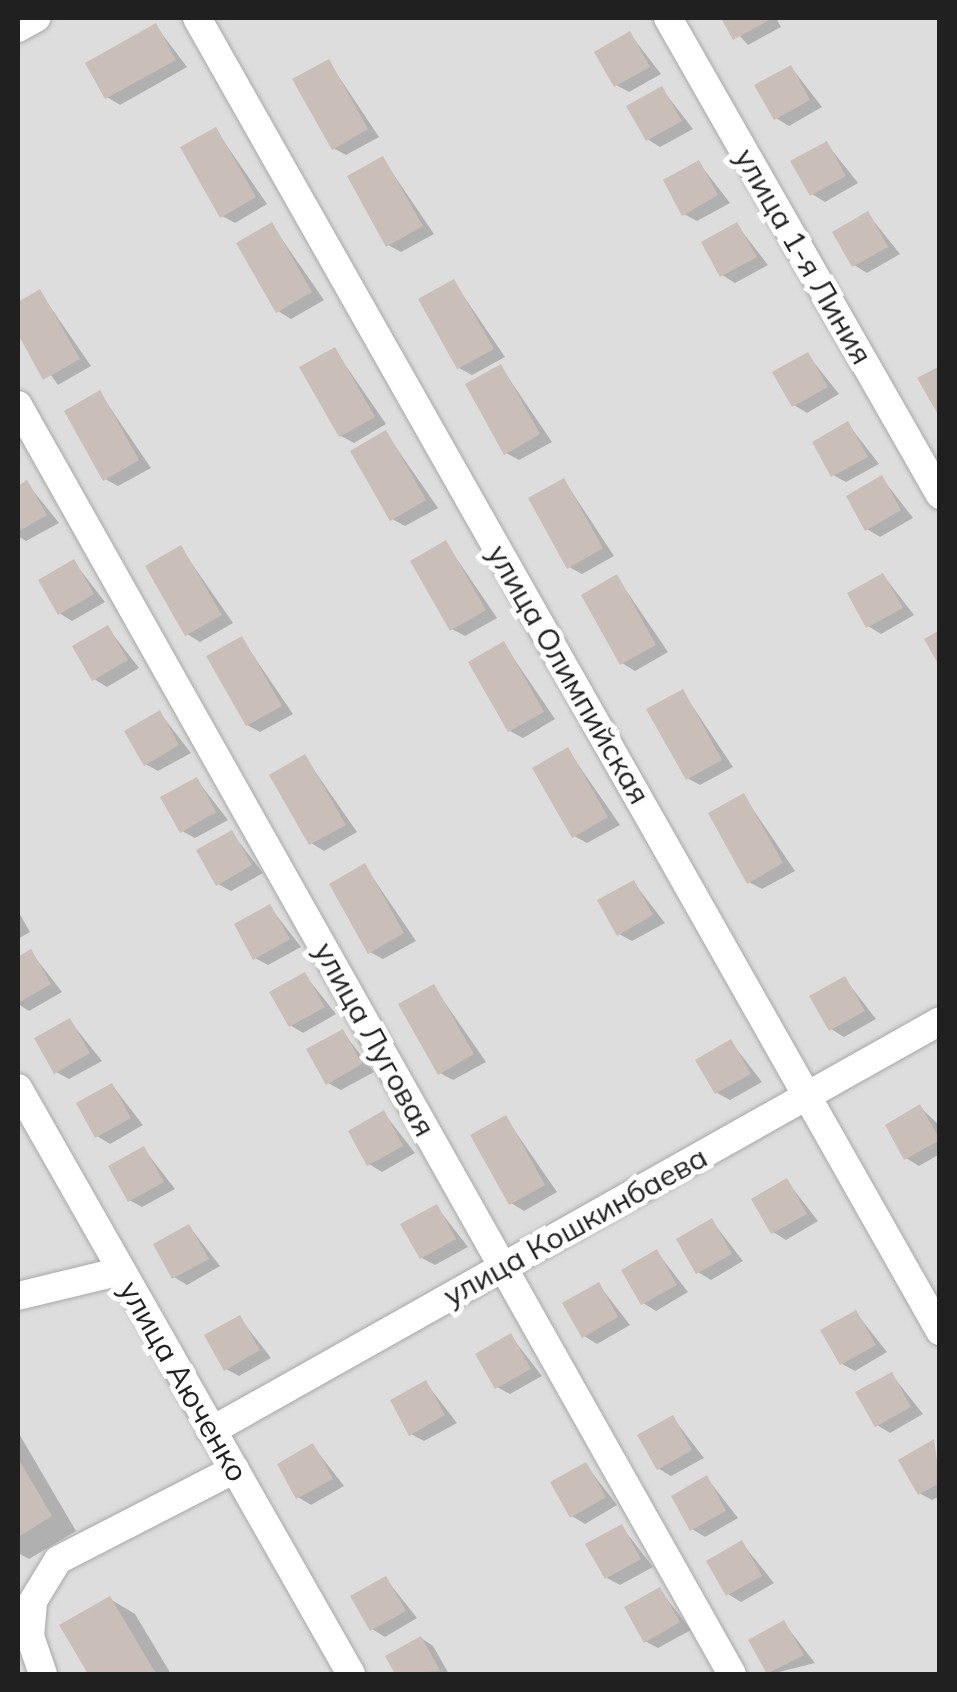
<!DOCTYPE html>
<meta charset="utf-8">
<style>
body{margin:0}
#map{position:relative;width:957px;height:1692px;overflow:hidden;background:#f1ede5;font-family:Mulish,sans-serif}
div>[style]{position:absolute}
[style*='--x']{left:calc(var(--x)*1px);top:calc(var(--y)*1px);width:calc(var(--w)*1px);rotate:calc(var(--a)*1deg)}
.residential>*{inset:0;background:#dedddd}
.shadow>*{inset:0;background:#0003}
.building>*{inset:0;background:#cabeb8}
.roads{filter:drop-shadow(0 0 2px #a7a7a7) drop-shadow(0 0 2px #a7a7a7)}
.minor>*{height:28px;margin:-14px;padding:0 14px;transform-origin:14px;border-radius:14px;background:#fff}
span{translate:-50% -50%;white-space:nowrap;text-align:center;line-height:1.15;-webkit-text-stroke:10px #fff;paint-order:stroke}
.street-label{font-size:30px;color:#202020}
.frame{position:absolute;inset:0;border:20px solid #202020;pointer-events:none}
</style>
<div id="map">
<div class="residential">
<i style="clip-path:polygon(18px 18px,939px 18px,939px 1674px,18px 1674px)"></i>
</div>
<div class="shadow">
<i style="clip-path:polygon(723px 18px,776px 18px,781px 27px,748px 45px)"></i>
<i style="clip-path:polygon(156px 26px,187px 67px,120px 105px,107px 97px)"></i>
<i style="clip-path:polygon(630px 34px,661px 74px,629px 92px,616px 85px)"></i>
<i style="clip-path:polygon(329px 62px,379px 137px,346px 155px,333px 148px)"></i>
<i style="clip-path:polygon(791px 67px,822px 107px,789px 126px,776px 118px)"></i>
<i style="clip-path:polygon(662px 89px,693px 129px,660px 147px,647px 139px)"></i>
<i style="clip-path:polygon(216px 130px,267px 204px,235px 223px,222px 216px)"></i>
<i style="clip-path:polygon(827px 144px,858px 183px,825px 202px,812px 194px)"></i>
<i style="clip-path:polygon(383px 159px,434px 234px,401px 252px,388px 245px)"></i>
<i style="clip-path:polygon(699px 163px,730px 203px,697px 221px,684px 214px)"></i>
<i style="clip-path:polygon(868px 214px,900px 254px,867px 273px,854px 265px)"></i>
<i style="clip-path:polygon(272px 225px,324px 300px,291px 319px,278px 311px)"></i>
<i style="clip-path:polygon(737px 225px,768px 265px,735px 283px,722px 275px)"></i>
<i style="clip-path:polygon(454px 282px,505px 357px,472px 375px,459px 368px)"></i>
<i style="clip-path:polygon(40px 292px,91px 366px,58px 385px,18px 329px,18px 304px)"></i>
<i style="clip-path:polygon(335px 350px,386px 424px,354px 443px,341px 436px)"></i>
<i style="clip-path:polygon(808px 355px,839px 394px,807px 413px,794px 405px)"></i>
<i style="clip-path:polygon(501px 367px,552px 442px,519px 460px,506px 453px)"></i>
<i style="clip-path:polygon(100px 393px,151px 468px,118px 486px,105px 479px)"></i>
<i style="clip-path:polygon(848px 424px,879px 464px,846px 482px,833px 475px)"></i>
<i style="clip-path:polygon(386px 433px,438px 508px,405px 526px,392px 519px)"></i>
<i style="clip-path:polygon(882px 478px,913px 518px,880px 537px,867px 529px)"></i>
<i style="clip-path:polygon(564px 480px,614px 556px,582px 574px,569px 567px)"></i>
<i style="clip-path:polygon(27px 483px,59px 523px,26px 541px,18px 536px,18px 489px)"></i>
<i style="clip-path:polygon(446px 543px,497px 618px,465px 636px,452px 629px)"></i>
<i style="clip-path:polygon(181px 548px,233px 623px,200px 642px,187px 634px)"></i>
<i style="clip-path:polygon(74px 562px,105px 602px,72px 621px,59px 613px)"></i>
<i style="clip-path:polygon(883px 575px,914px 615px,881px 634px,868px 626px)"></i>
<i style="clip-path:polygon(617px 577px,668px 652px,635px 671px,622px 663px)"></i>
<i style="clip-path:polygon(108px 628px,139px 668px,107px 687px,94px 679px)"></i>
<i style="clip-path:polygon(242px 639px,293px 714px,260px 732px,247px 725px)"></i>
<i style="clip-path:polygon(504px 644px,555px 719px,523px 738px,510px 731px)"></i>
<i style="clip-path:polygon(683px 692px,733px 767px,700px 785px,687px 778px)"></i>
<i style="clip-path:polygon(160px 713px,191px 753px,158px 771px,145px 764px)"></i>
<i style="clip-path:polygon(568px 750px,620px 825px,587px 843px,574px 836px)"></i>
<i style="clip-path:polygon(305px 757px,357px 832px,324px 851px,311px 843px)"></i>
<i style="clip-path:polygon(197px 780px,228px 820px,195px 838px,182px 831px)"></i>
<i style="clip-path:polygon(744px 796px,795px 871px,762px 889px,749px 882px)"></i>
<i style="clip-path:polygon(232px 833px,263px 873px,231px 891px,218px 884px)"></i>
<i style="clip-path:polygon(365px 866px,416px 941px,383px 959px,370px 952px)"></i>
<i style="clip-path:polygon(634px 883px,665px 923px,632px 941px,619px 934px)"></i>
<i style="clip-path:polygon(270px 907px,301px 947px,268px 965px,255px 958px)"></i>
<i style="clip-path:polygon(18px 911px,30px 932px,18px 939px)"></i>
<i style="clip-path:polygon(31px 952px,62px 992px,29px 1011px,18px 1004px,18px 960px)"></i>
<i style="clip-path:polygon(305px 975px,336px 1014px,303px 1033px,290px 1025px)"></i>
<i style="clip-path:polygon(845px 979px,876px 1019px,844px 1037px,831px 1029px)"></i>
<i style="clip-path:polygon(434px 987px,486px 1062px,453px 1080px,440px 1073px)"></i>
<i style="clip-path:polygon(70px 1021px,102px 1061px,69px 1079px,56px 1072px)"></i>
<i style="clip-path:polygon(343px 1032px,374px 1072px,341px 1090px,328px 1083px)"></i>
<i style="clip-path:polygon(731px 1042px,762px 1082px,730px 1100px,717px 1093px)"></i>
<i style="clip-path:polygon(112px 1085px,143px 1125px,110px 1144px,97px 1136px)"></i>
<i style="clip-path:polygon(920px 1107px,940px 1126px,940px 1154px,919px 1166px,906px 1158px)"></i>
<i style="clip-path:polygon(384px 1113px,415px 1153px,382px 1172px,369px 1164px)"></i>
<i style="clip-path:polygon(506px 1118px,557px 1192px,524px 1211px,511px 1203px)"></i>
<i style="clip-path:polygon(144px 1149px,175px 1189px,142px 1207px,129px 1200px)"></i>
<i style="clip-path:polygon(787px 1181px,818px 1221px,786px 1240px,773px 1232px)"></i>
<i style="clip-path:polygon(437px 1207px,468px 1247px,435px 1265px,422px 1258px)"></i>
<i style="clip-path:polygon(712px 1221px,743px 1261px,711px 1280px,698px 1272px)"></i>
<i style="clip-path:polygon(189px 1226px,220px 1266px,187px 1285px,174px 1277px)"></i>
<i style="clip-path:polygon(657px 1252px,688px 1292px,656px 1311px,643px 1303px)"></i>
<i style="clip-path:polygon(599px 1285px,630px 1325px,597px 1344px,584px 1336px)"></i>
<i style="clip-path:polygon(856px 1313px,887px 1352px,855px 1371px,842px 1364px)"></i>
<i style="clip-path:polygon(240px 1318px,271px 1358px,239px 1376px,226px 1369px)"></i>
<i style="clip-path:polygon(511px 1336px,542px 1376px,510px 1394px,497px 1387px)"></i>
<i style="clip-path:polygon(892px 1375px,923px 1414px,890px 1433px,877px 1425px)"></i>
<i style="clip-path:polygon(426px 1383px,457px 1423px,424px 1441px,411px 1434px)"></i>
<i style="clip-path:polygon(673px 1418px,704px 1458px,671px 1476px,659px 1469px)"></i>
<i style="clip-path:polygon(18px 1432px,76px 1531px,29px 1559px,18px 1553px)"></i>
<i style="clip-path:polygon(934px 1442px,940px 1496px,932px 1500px,919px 1493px)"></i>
<i style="clip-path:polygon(313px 1446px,344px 1486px,311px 1505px,298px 1497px)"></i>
<i style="clip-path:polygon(586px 1465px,617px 1505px,585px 1524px,572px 1516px)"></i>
<i style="clip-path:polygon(707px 1478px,738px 1518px,705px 1537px,692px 1529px)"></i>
<i style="clip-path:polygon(622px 1527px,653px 1567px,620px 1585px,607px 1578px)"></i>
<i style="clip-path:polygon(742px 1543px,774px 1583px,741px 1602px,728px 1594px)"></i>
<i style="clip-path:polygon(386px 1579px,417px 1618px,385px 1637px,372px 1629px)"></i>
<i style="clip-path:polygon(660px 1590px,691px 1630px,658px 1648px,645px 1641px)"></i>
<i style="clip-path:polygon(110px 1599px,135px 1614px,171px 1674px,91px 1674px,63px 1626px)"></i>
<i style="clip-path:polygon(784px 1623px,815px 1663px,771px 1674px,752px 1641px)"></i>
<i style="clip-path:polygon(421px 1638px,433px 1646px,449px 1674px,398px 1674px,388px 1657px)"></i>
</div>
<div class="building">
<i style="clip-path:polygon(721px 18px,773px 18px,733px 40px)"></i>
<i style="clip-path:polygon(156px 23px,176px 60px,105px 99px,85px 63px)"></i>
<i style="clip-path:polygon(630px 31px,650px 67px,614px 87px,594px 52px)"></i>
<i style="clip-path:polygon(329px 59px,368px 129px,332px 150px,292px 79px)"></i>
<i style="clip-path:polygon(791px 65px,810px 100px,774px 120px,754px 85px)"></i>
<i style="clip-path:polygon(662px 86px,682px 121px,646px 141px,626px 106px)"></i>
<i style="clip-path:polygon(216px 127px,256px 197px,220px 218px,180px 147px)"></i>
<i style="clip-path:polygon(827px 141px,846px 176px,810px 196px,790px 161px)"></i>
<i style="clip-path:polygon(383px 156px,423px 226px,386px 247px,347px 176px)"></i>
<i style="clip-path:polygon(699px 160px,718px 195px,682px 216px,663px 180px)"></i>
<i style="clip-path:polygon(868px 211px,888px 247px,852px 267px,832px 232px)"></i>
<i style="clip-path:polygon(272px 222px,312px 292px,276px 313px,236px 243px)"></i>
<i style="clip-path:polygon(737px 222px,757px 257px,720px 277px,701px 242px)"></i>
<i style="clip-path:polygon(454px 279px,494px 349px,457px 369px,418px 299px)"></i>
<i style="clip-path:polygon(40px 289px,80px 359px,43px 380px,18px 334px,18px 302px)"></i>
<i style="clip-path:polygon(335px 347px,375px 417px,339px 437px,299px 367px)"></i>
<i style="clip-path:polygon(808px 352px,828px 387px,792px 407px,772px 372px)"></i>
<i style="clip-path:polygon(501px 364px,540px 434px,504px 455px,465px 384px)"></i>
<i style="clip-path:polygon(940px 366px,940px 418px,917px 378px)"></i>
<i style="clip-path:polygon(100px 390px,139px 460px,103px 481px,64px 411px)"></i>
<i style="clip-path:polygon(848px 421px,868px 457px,831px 477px,812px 442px)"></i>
<i style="clip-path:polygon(386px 430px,426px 500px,390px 521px,350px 451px)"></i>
<i style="clip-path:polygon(882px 475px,901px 510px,865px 531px,846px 496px)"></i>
<i style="clip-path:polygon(564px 478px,603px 548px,567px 569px,528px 498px)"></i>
<i style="clip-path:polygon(27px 480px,47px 515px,18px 532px,18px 486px)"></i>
<i style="clip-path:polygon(446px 540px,486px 610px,450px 631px,410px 561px)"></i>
<i style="clip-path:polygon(181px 545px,222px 615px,185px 636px,145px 566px)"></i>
<i style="clip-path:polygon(74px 559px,94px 594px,58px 615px,38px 580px)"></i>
<i style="clip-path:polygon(883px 573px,903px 608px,866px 628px,847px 593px)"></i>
<i style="clip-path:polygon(617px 574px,656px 645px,620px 665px,581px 595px)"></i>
<i style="clip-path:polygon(108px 625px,128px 660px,92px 681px,72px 646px)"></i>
<i style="clip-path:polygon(940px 630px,940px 667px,924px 639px)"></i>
<i style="clip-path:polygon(242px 636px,282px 706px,246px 726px,206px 656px)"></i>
<i style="clip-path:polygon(504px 641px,544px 712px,508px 732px,468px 662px)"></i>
<i style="clip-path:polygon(683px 689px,722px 760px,686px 780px,646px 709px)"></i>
<i style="clip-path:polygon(160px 710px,179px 745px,144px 766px,124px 731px)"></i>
<i style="clip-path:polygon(568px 747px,608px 817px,572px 838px,532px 768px)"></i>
<i style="clip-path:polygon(305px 754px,346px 825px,309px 845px,269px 775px)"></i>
<i style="clip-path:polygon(197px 777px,216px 812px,180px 833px,160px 797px)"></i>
<i style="clip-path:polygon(744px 793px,783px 863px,747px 884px,708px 813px)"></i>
<i style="clip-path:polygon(232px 830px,252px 865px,216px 886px,196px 850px)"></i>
<i style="clip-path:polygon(365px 863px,404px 933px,368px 954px,329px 884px)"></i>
<i style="clip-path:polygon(634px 880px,653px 915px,617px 936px,597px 900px)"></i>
<i style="clip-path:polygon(270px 904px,290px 939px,253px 960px,234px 924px)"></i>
<i style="clip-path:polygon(31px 949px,51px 984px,18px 1003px,18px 957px)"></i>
<i style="clip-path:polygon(305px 972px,325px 1007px,289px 1027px,269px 992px)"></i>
<i style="clip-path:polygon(845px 976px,865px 1011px,829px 1031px,809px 996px)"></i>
<i style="clip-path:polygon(434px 984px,474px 1054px,438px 1075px,398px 1004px)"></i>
<i style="clip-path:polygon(70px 1018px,90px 1053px,54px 1074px,34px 1038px)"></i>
<i style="clip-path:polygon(343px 1029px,362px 1064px,326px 1085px,306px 1049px)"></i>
<i style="clip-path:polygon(731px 1039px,751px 1074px,715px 1094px,695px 1060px)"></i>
<i style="clip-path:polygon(112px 1083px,131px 1118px,95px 1138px,76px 1103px)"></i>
<i style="clip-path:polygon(920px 1104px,940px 1140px,904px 1160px,885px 1125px)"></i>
<i style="clip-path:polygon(384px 1110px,403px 1146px,367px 1166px,348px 1131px)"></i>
<i style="clip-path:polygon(506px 1115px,545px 1185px,509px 1205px,470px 1135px)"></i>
<i style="clip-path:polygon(144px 1146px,164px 1182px,128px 1202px,108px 1166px)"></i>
<i style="clip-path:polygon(787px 1178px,807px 1214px,771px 1234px,751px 1199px)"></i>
<i style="clip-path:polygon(437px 1204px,456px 1239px,420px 1259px,400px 1224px)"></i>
<i style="clip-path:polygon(712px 1218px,732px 1254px,696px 1274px,676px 1239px)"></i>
<i style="clip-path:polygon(189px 1224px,209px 1259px,172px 1279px,153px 1244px)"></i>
<i style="clip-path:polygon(657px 1249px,677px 1285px,641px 1305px,621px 1270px)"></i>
<i style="clip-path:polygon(599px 1282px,618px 1317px,582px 1338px,562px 1303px)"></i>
<i style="clip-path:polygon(856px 1310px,876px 1345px,840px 1365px,820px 1330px)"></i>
<i style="clip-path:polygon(240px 1315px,260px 1350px,224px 1371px,204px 1335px)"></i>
<i style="clip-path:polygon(511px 1333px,531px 1369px,495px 1389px,475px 1354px)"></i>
<i style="clip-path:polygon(892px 1372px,911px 1407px,875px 1427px,855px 1392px)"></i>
<i style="clip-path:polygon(426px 1380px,445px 1415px,409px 1436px,390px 1400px)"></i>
<i style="clip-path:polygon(673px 1415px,692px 1450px,657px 1470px,637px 1435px)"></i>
<i style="clip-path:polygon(934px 1439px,940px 1483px,918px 1495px,898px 1460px)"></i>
<i style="clip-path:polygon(313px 1443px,333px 1479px,296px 1499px,277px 1464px)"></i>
<i style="clip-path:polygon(18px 1458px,52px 1516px,18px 1537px)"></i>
<i style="clip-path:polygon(586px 1462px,606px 1497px,570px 1518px,550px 1482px)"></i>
<i style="clip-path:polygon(707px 1475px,726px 1511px,690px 1531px,671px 1496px)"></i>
<i style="clip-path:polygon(622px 1524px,641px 1559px,605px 1579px,585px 1544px)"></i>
<i style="clip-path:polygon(742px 1540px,762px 1576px,726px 1596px,706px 1561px)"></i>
<i style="clip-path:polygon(386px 1576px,406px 1611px,370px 1631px,350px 1596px)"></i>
<i style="clip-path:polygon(660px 1587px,680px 1622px,644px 1643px,624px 1607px)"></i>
<i style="clip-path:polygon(110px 1596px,156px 1674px,88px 1674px,59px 1625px)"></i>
<i style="clip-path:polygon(784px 1620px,804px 1655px,767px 1674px,748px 1640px)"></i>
<i style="clip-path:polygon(421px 1636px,440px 1671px,395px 1674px,385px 1656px)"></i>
</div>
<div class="roads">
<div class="minor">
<i style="--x:197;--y:18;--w:1509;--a:60.5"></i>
<i style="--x:668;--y:18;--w:549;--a:60.31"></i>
<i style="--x:18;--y:28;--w:21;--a:-29"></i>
<i style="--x:18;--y:405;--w:1456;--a:60.64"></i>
<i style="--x:18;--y:1088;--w:674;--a:60.39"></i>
<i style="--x:18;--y:1296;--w:106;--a:-13.6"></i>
<i style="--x:211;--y:1431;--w:836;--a:-29.35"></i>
<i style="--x:43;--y:1674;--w:39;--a:-109"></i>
<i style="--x:30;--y:1637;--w:36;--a:-85"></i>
<i style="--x:33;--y:1601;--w:48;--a:-58.6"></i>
<i style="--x:58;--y:1560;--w:199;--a:-27.2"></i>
</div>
</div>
<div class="street-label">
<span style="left:804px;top:256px;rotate:60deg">улица 1-я Линия</span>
<span style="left:569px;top:674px;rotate:60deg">улица Олимпийская</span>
<span style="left:375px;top:1039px;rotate:61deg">улица Луговая</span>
<span style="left:575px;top:1226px;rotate:-29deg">улица Кошкинбаева</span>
<span style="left:184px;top:1381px;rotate:60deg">улица Аюченко</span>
</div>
<div class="frame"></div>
</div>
